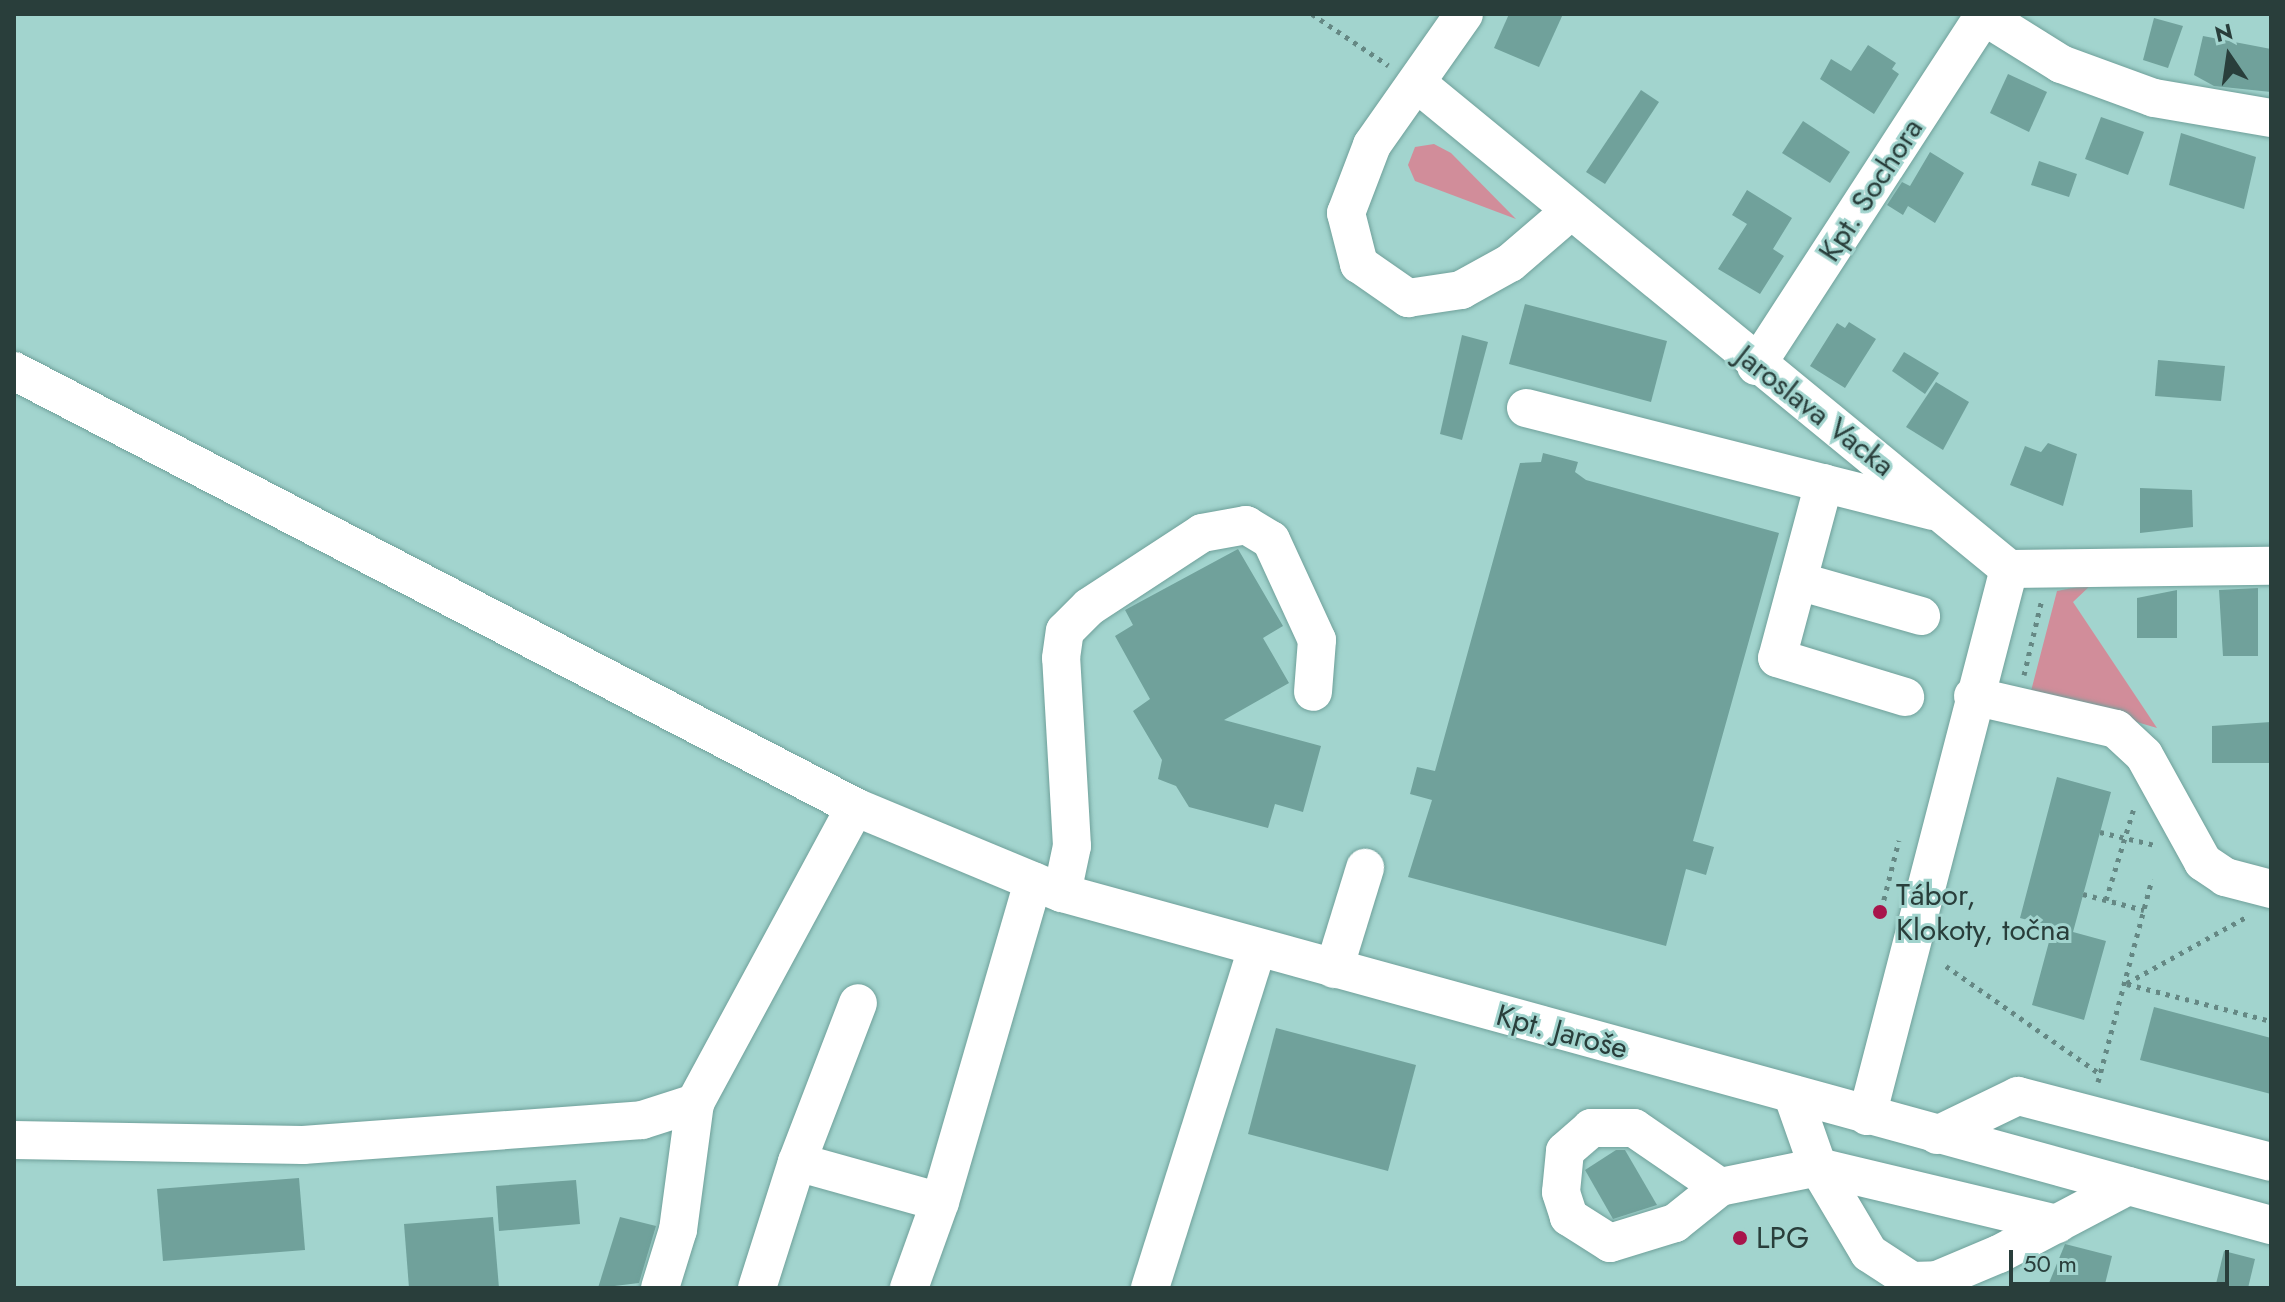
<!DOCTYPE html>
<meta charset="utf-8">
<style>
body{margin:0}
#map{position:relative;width:2285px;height:1302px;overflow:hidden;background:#a2d4ce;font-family:Jost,sans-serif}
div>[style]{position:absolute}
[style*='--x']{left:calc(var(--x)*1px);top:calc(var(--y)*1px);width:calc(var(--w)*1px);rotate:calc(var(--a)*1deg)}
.green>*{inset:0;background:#d18d9a}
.building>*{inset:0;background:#70a19b}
.path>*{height:5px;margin-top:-2.5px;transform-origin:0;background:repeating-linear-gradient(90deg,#658884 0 4px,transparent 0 10px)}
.roads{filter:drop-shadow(0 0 2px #6fa09a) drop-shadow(0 0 2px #6fa09a)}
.minor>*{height:38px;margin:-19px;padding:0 19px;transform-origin:19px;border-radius:19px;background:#fff}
.dots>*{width:22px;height:22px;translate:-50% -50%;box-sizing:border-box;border:4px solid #a2d4ce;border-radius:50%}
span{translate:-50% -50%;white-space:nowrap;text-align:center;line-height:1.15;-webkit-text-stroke:6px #a2d4ce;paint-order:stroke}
.street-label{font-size:30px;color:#293e3b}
.poi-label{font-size:30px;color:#293e3b}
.left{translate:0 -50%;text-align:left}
.frame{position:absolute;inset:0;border:16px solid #293e3b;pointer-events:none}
.north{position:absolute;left:2189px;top:16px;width:80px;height:80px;-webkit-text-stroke:6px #a2d4ce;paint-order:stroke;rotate:347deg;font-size:22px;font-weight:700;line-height:32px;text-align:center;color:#293e3b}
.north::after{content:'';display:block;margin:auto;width:28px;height:36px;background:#293e3b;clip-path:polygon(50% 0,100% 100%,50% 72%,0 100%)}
.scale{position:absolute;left:2009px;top:1250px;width:220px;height:36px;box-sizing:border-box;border:4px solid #293e3b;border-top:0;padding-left:10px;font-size:24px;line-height:28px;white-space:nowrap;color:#293e3b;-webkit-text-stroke:6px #a2d4ce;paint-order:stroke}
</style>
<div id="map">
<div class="green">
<i style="clip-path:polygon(1434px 144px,1451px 153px,1516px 219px,1415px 181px,1408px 165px,1415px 147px)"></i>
<i style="clip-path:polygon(2092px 584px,2073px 602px,2157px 728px,2031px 691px,2057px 591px)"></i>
</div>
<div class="building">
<i style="clip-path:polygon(1509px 14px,1563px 14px,1539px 67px,1494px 48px)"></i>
<i style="clip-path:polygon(2154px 18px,2183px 26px,2168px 68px,2143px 60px)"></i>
<i style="clip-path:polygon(2203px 36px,2271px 49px,2271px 92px,2214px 86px,2194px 75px)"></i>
<i style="clip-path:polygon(1868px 45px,1896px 63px,1892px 69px,1899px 74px,1874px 114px,1820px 79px,1831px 59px,1851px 71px)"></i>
<i style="clip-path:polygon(2008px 74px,2047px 92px,2029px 132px,1990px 113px)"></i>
<i style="clip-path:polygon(1641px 90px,1659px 102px,1605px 184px,1586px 172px)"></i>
<i style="clip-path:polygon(2101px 117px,2144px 132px,2128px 175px,2085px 159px)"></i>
<i style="clip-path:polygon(1803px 121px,1850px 152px,1830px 183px,1782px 153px)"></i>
<i style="clip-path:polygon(2181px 133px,2256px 157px,2244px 209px,2169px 185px)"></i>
<i style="clip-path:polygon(1930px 152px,1964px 173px,1935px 223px,1908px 206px,1903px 215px,1887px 205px,1902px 182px,1910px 186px)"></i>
<i style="clip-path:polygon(2039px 161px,2077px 174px,2069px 197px,2031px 185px)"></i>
<i style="clip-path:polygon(1747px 190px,1792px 218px,1773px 249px,1784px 256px,1760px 294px,1718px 269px,1747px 224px,1732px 215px)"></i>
<i style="clip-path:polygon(1525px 304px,1667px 341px,1651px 402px,1509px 364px)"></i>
<i style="clip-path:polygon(1849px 322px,1876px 339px,1845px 388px,1810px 366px,1837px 323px,1845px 328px)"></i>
<i style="clip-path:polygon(1462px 335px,1488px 342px,1462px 440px,1440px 434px)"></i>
<i style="clip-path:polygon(1904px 352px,1939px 373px,1925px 394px,1892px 371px)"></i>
<i style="clip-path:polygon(2158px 360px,2225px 366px,2221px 401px,2155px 396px)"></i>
<i style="clip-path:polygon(1936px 382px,1969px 402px,1943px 450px,1906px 427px)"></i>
<i style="clip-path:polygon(2048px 443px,2077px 454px,2063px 506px,2010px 485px,2025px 446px,2041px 452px)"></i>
<i style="clip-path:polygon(1543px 453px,1578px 462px,1575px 472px,1586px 480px,1779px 533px,1693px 841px,1714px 847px,1706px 875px,1686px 869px,1666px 946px,1408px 877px,1432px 800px,1410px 794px,1417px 767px,1435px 771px,1520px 463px,1541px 462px)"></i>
<i style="clip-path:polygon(2140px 488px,2192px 490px,2193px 527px,2140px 533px)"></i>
<i style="clip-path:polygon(1238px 549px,1283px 626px,1263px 638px,1289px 683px,1224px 720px,1321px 746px,1303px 812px,1275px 804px,1268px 828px,1189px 807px,1176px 786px,1158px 779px,1162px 760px,1133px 711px,1150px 699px,1115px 636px,1133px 625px,1125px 610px)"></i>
<i style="clip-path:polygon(2258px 588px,2258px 656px,2223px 656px,2219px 590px)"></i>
<i style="clip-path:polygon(2177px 590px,2177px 638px,2137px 638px,2137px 598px)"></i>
<i style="clip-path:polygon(2271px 722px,2271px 763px,2212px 763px,2212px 726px)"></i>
<i style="clip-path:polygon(2057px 777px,2111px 792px,2073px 932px,2106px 941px,2084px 1020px,2032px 1005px,2053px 927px,2020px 918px)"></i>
<i style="clip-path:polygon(2154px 1007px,2271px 1038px,2271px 1094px,2140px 1060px)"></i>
<i style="clip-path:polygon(1276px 1028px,1416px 1065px,1388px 1171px,1248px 1134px)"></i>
<i style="clip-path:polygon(1616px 1150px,1625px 1150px,1657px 1205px,1613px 1219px,1585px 1170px)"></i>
<i style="clip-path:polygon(299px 1178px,305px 1250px,163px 1261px,157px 1189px)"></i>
<i style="clip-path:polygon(576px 1180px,580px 1224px,499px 1231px,496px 1186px)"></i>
<i style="clip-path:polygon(493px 1217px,499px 1288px,409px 1288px,404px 1224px)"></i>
<i style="clip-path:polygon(620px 1217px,656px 1226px,639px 1283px,598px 1288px)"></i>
<i style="clip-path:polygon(2065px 1244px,2112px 1256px,2104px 1288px,2047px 1288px)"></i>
<i style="clip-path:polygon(2224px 1251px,2255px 1259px,2248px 1288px,2215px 1288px)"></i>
</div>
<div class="path">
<i style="--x:1312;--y:14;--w:92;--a:33.9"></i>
<i style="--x:2024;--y:675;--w:78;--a:-76.7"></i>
<i style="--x:2100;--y:832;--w:57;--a:13.3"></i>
<i style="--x:2083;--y:894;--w:63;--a:14.7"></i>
<i style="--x:2106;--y:900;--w:96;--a:-73.1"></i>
<i style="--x:1879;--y:919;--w:81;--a:-75.8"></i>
<i style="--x:1946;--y:966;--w:188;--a:35"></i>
<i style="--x:2127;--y:983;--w:138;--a:-29"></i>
<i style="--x:2127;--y:984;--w:149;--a:14.4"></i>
<i style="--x:2098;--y:1082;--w:210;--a:-75.1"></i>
</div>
<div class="roads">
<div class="minor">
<i style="--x:1464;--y:14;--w:160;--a:125.1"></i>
<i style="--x:1372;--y:145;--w:73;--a:110.9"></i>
<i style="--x:1346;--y:213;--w:53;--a:75.7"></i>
<i style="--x:1359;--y:264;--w:60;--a:34.8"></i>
<i style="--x:1408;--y:298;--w:54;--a:-8.6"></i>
<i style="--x:1461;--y:290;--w:56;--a:-28.9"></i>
<i style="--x:1510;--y:263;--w:75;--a:-40.7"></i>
<i style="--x:1984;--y:16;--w:91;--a:31.9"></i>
<i style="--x:2061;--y:64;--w:99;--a:20.1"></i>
<i style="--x:2154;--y:98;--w:119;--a:9.7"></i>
<i style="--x:1419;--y:85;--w:763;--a:39.36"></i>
<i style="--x:2009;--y:569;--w:262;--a:-0.7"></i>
<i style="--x:1756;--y:366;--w:420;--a:-57"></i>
<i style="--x:14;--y:371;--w:947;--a:27.4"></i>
<i style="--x:855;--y:807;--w:224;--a:22.6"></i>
<i style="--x:1062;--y:893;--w:1254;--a:15.36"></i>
<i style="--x:1526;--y:408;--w:419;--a:14.2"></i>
<i style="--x:1824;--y:483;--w:181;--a:105"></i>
<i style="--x:1777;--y:658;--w:134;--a:16.9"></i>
<i style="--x:1798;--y:581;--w:128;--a:15.9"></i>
<i style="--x:1973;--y:696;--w:147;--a:13"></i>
<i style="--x:2116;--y:729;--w:38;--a:43"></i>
<i style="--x:2144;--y:755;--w:122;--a:61.1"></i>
<i style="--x:2203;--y:862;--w:27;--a:34"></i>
<i style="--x:2225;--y:877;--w:48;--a:14.6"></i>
<i style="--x:1062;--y:893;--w:48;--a:-78"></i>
<i style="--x:1072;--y:846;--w:188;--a:-93.3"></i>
<i style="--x:1061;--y:658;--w:27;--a:-82"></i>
<i style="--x:1065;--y:631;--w:34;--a:-45"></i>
<i style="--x:1089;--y:607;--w:135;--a:-33.2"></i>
<i style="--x:1202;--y:533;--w:45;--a:-10.3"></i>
<i style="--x:1246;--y:525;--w:29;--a:31"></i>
<i style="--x:1271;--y:540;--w:110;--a:65.3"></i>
<i style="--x:1317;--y:640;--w:52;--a:94.4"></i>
<i style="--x:1334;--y:969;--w:106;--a:-72.9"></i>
<i style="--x:1793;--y:1096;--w:75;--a:70.6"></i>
<i style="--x:1818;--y:1167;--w:100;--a:59.3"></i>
<i style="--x:1869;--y:1253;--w:51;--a:33.1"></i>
<i style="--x:1912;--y:1281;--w:25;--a:-2"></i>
<i style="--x:1937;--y:1280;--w:67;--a:-22.8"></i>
<i style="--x:1999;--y:1254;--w:146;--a:-27.8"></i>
<i style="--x:1867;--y:1116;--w:565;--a:-75.45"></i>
<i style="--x:1937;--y:1135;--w:90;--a:-25.7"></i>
<i style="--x:2018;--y:1096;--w:261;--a:14.6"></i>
<i style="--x:14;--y:1140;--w:289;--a:1"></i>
<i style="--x:303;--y:1145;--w:340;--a:-4.2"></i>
<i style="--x:642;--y:1120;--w:56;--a:-17.8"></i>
<i style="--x:695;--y:1103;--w:336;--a:-61.6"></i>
<i style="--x:797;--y:1162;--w:170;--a:-69"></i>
<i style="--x:1720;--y:1187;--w:58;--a:141.3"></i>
<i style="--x:1675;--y:1223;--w:68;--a:162.9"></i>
<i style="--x:1610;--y:1243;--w:49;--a:-147.6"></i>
<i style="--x:1569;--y:1217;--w:26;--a:-108"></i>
<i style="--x:1561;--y:1192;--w:41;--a:-84.4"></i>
<i style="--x:1565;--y:1151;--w:35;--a:-41"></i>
<i style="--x:1591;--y:1128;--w:43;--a:0"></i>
<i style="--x:1634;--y:1128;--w:104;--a:34.5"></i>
<i style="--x:1720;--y:1187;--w:100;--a:-11.5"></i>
<i style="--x:1818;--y:1167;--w:246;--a:13.4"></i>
<i style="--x:660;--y:1288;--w:61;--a:-72.8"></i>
<i style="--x:678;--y:1230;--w:128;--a:-82.4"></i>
<i style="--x:757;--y:1288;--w:132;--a:-72.4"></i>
<i style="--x:797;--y:1162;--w:148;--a:15.6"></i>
<i style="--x:940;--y:1202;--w:334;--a:-73.8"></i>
<i style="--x:909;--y:1288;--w:91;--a:-70.2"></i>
<i style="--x:1150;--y:1288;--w:355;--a:-72.5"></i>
</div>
</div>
<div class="dots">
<i style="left:1880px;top:912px;background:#a8144b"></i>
<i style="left:1740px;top:1238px;background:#a8144b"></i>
</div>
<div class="street-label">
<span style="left:1871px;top:190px;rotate:-57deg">Kpt. Sochora</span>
<span style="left:1815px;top:411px;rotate:38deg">Jaroslava Vacka</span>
<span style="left:1562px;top:1032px;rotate:15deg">Kpt. Jaroše</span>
</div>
<div class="poi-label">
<span class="left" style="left:1896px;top:912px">Tábor,<br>Klokoty, točna</span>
<span class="left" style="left:1756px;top:1238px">LPG</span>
</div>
<div class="frame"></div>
<div class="north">N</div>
<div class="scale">50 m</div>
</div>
